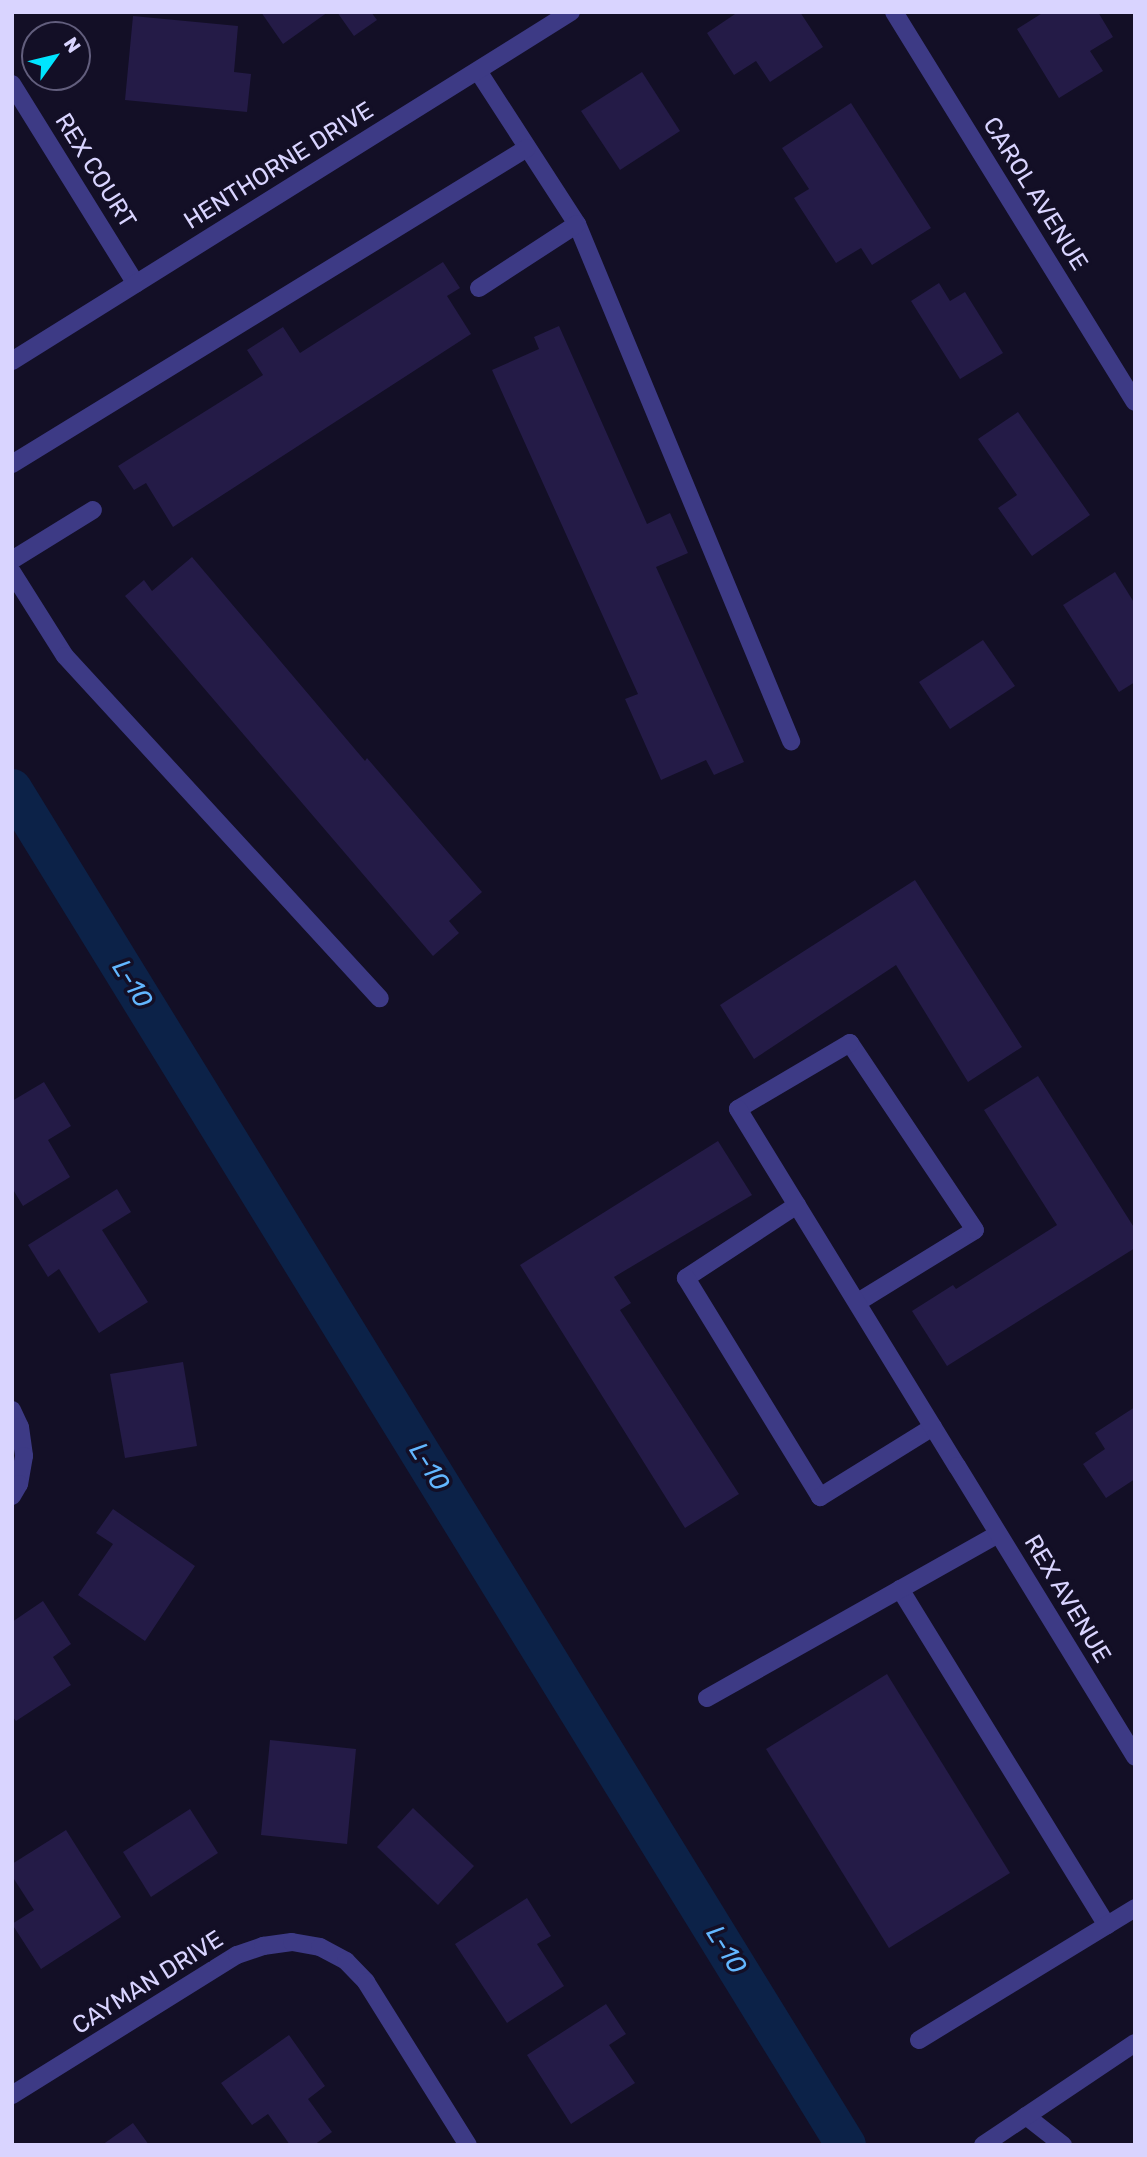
<!DOCTYPE html>
<style>
body{margin:0}
#map{position:relative;width:1147px;height:2157px;overflow:hidden;background:#130f26;font-family:Rubik,sans-serif}
div>[style]{position:absolute}
[style*='--x']{left:calc(var(--x)*1px);top:calc(var(--y)*1px);width:calc(var(--w)*1px);rotate:calc(var(--a)*1deg)}
.canal>*{height:40px;margin:-20px;padding:0 20px;transform-origin:20px;border-radius:20px;background:#0c2248}
.building>*{inset:0;background:#241b47}
.service>*{height:18px;margin:-9px;padding:0 9px;transform-origin:9px;border-radius:9px;background:#3d3a85}
.minor>*{height:18px;margin:-9px;padding:0 9px;transform-origin:9px;border-radius:9px;background:#3d3a85}
span{translate:-50% -50%;white-space:nowrap;text-align:center;line-height:1.15;-webkit-text-stroke:7px #130f26;paint-order:stroke}
.street-label{font-size:24px;color:#d9d4ff}
.water-label{font-size:26px;color:#62b6ff;font-style:italic}
.frame{position:absolute;inset:0;border:14px solid #d9d4ff;pointer-events:none}
.north{position:absolute;left:21px;top:21px;width:70px;height:70px;box-sizing:border-box;background:#130f26;border:2px solid #625e7d;border-radius:50%;rotate:56deg;font-size:19px;font-weight:700;line-height:28px;text-align:center;color:#d9d4ff}
.north::after{content:'';display:block;margin:auto;width:24px;height:32px;background:#00e5ff;clip-path:polygon(50% 0,100% 100%,50% 72%,0 100%)}
</style>
<div id="map">
<div class="canal">
<i style="--x:12;--y:789;--w:1592;--a:58.41"></i>
</div>
<div class="building">
<i style="clip-path:polygon(261px 12px,328px 12px,283px 44px)"></i>
<i style="clip-path:polygon(337px 12px,371px 12px,377px 20px,354px 36px)"></i>
<i style="clip-path:polygon(738px 12px,800px 12px,823px 47px,770px 82px,756px 61px,734px 75px,707px 33px)"></i>
<i style="clip-path:polygon(1044px 12px,1098px 12px,1113px 37px,1090px 51px,1103px 71px,1059px 98px,1017px 29px)"></i>
<i style="clip-path:polygon(133px 16px,238px 26px,234px 72px,251px 74px,247px 112px,125px 100px)"></i>
<i style="clip-path:polygon(642px 72px,680px 131px,620px 170px,581px 111px)"></i>
<i style="clip-path:polygon(851px 103px,931px 228px,872px 265px,861px 248px,836px 263px,794px 198px,809px 189px,782px 148px)"></i>
<i style="clip-path:polygon(443px 262px,460px 288px,447px 296px,471px 334px,173px 527px,146px 483px,134px 490px,118px 466px,263px 375px,247px 350px,283px 327px,300px 353px)"></i>
<i style="clip-path:polygon(939px 283px,950px 301px,965px 292px,1003px 353px,960px 379px,911px 301px)"></i>
<i style="clip-path:polygon(559px 326px,647px 524px,670px 513px,688px 553px,656px 567px,744px 762px,714px 775px,706px 760px,661px 780px,625px 699px,638px 694px,492px 370px,539px 349px,534px 337px)"></i>
<i style="clip-path:polygon(1018px 412px,1090px 515px,1032px 556px,998px 508px,1017px 495px,978px 439px)"></i>
<i style="clip-path:polygon(192px 557px,365px 761px,367px 758px,482px 892px,449px 921px,459px 933px,433px 956px,125px 596px,144px 580px,152px 591px)"></i>
<i style="clip-path:polygon(1115px 572px,1135px 604px,1135px 682px,1119px 692px,1063px 605px)"></i>
<i style="clip-path:polygon(983px 640px,1015px 686px,950px 729px,919px 682px)"></i>
<i style="clip-path:polygon(915px 880px,1022px 1047px,968px 1082px,896px 965px,754px 1059px,720px 1005px)"></i>
<i style="clip-path:polygon(1038px 1076px,1135px 1229px,1135px 1248px,947px 1366px,912px 1311px,953px 1285px,956px 1289px,1057px 1225px,984px 1110px)"></i>
<i style="clip-path:polygon(44px 1082px,71px 1126px,48px 1140px,70px 1177px,23px 1206px,12px 1188px,12px 1101px)"></i>
<i style="clip-path:polygon(718px 1141px,752px 1195px,614px 1277px,631px 1303px,620px 1310px,739px 1494px,685px 1528px,520px 1265px)"></i>
<i style="clip-path:polygon(117px 1189px,131px 1212px,102px 1230px,148px 1302px,99px 1333px,59px 1269px,48px 1277px,28px 1245px)"></i>
<i style="clip-path:polygon(183px 1362px,197px 1446px,125px 1458px,110px 1374px)"></i>
<i style="clip-path:polygon(1135px 1407px,1135px 1479px,1106px 1498px,1083px 1464px,1105px 1449px,1095px 1433px)"></i>
<i style="clip-path:polygon(113px 1509px,195px 1566px,145px 1641px,78px 1595px,113px 1544px,96px 1533px)"></i>
<i style="clip-path:polygon(43px 1601px,71px 1644px,53px 1657px,71px 1685px,16px 1721px,12px 1716px,12px 1622px)"></i>
<i style="clip-path:polygon(887px 1674px,1010px 1873px,889px 1948px,766px 1749px)"></i>
<i style="clip-path:polygon(270px 1740px,356px 1749px,347px 1844px,261px 1835px)"></i>
<i style="clip-path:polygon(413px 1808px,474px 1866px,438px 1905px,377px 1847px)"></i>
<i style="clip-path:polygon(190px 1809px,218px 1853px,151px 1897px,123px 1852px)"></i>
<i style="clip-path:polygon(66px 1830px,121px 1917px,41px 1969px,12px 1924px,34px 1910px,12px 1876px,12px 1864px)"></i>
<i style="clip-path:polygon(527px 1898px,551px 1936px,537px 1944px,564px 1986px,507px 2023px,455px 1944px)"></i>
<i style="clip-path:polygon(606px 2004px,626px 2034px,609px 2045px,635px 2083px,571px 2124px,527px 2055px)"></i>
<i style="clip-path:polygon(289px 2035px,325px 2086px,308px 2099px,332px 2132px,314px 2145px,290px 2145px,268px 2114px,252px 2125px,221px 2083px)"></i>
<i style="clip-path:polygon(133px 2123px,149px 2145px,102px 2145px)"></i>
</div>
<div class="service">
<i style="--x:478;--y:71;--w:182;--a:57.1"></i>
<i style="--x:577;--y:224;--w:560;--a:67.51"></i>
<i style="--x:479;--y:288;--w:117;--a:-33.1"></i>
<i style="--x:12;--y:464;--w:604;--a:-31.53"></i>
<i style="--x:12;--y:560;--w:95;--a:-31.7"></i>
<i style="--x:12;--y:572;--w:99;--a:57.8"></i>
<i style="--x:65;--y:656;--w:465;--a:47.4"></i>
<i style="--x:797;--y:1205;--w:133;--a:146.7"></i>
<i style="--x:686;--y:1278;--w:257;--a:58.5"></i>
<i style="--x:820;--y:1497;--w:133;--a:-31.8"></i>
<i style="--x:858;--y:1302;--w:137;--a:-31.6"></i>
<i style="--x:975;--y:1230;--w:225;--a:-123.8"></i>
<i style="--x:850;--y:1043;--w:130;--a:149.5"></i>
<i style="--x:738;--y:1109;--w:419;--a:58.5"></i>
<i style="--x:900;--y:1589;--w:395;--a:58.4"></i>
<i style="--x:707;--y:1698;--w:334;--a:-29.4"></i>
<i style="--x:919;--y:2040;--w:253;--a:-31.4"></i>
<i style="--x:1026;--y:2116;--w:47;--a:38.1"></i>
<i style="--x:983;--y:2145;--w:183;--a:-33.9"></i>
</div>
<div class="minor">
<i style="--x:894;--y:12;--w:458;--a:58.3"></i>
<i style="--x:12;--y:84;--w:235;--a:58.2"></i>
<i style="--x:12;--y:361;--w:659;--a:-31.98"></i>
<i style="--x:12;--y:1410;--w:19;--a:65"></i>
<i style="--x:20;--y:1427;--w:29;--a:82"></i>
<i style="--x:24;--y:1456;--w:28;--a:100"></i>
<i style="--x:19;--y:1484;--w:14;--a:120"></i>
<i style="--x:957;--y:1466;--w:341;--a:58.5"></i>
<i style="--x:12;--y:2095;--w:265;--a:-31.9"></i>
<i style="--x:237;--y:1955;--w:28;--a:-19"></i>
<i style="--x:263;--y:1946;--w:29;--a:-8"></i>
<i style="--x:292;--y:1942;--w:28;--a:10"></i>
<i style="--x:320;--y:1947;--w:30;--a:28"></i>
<i style="--x:346;--y:1961;--w:29;--a:46"></i>
<i style="--x:366;--y:1982;--w:192;--a:58"></i>
</div>
<div class="street-label">
<span style="left:279px;top:166px;rotate:-32deg">HENTHORNE DRIVE</span>
<span style="left:95px;top:171px;rotate:58deg">REX COURT</span>
<span style="left:1035px;top:194px;rotate:58deg">CAROL AVENUE</span>
<span style="left:1067px;top:1599px;rotate:59deg">REX AVENUE</span>
<span style="left:148px;top:1983px;rotate:-32deg">CAYMAN DRIVE</span>
</div>
<div class="water-label">
<span style="left:132px;top:984px;rotate:58deg">L-10</span>
<span style="left:429px;top:1467px;rotate:58deg">L-10</span>
<span style="left:726px;top:1950px;rotate:58deg">L-10</span>
</div>
<div class="frame"></div>
<div class="north">N</div>
</div>
